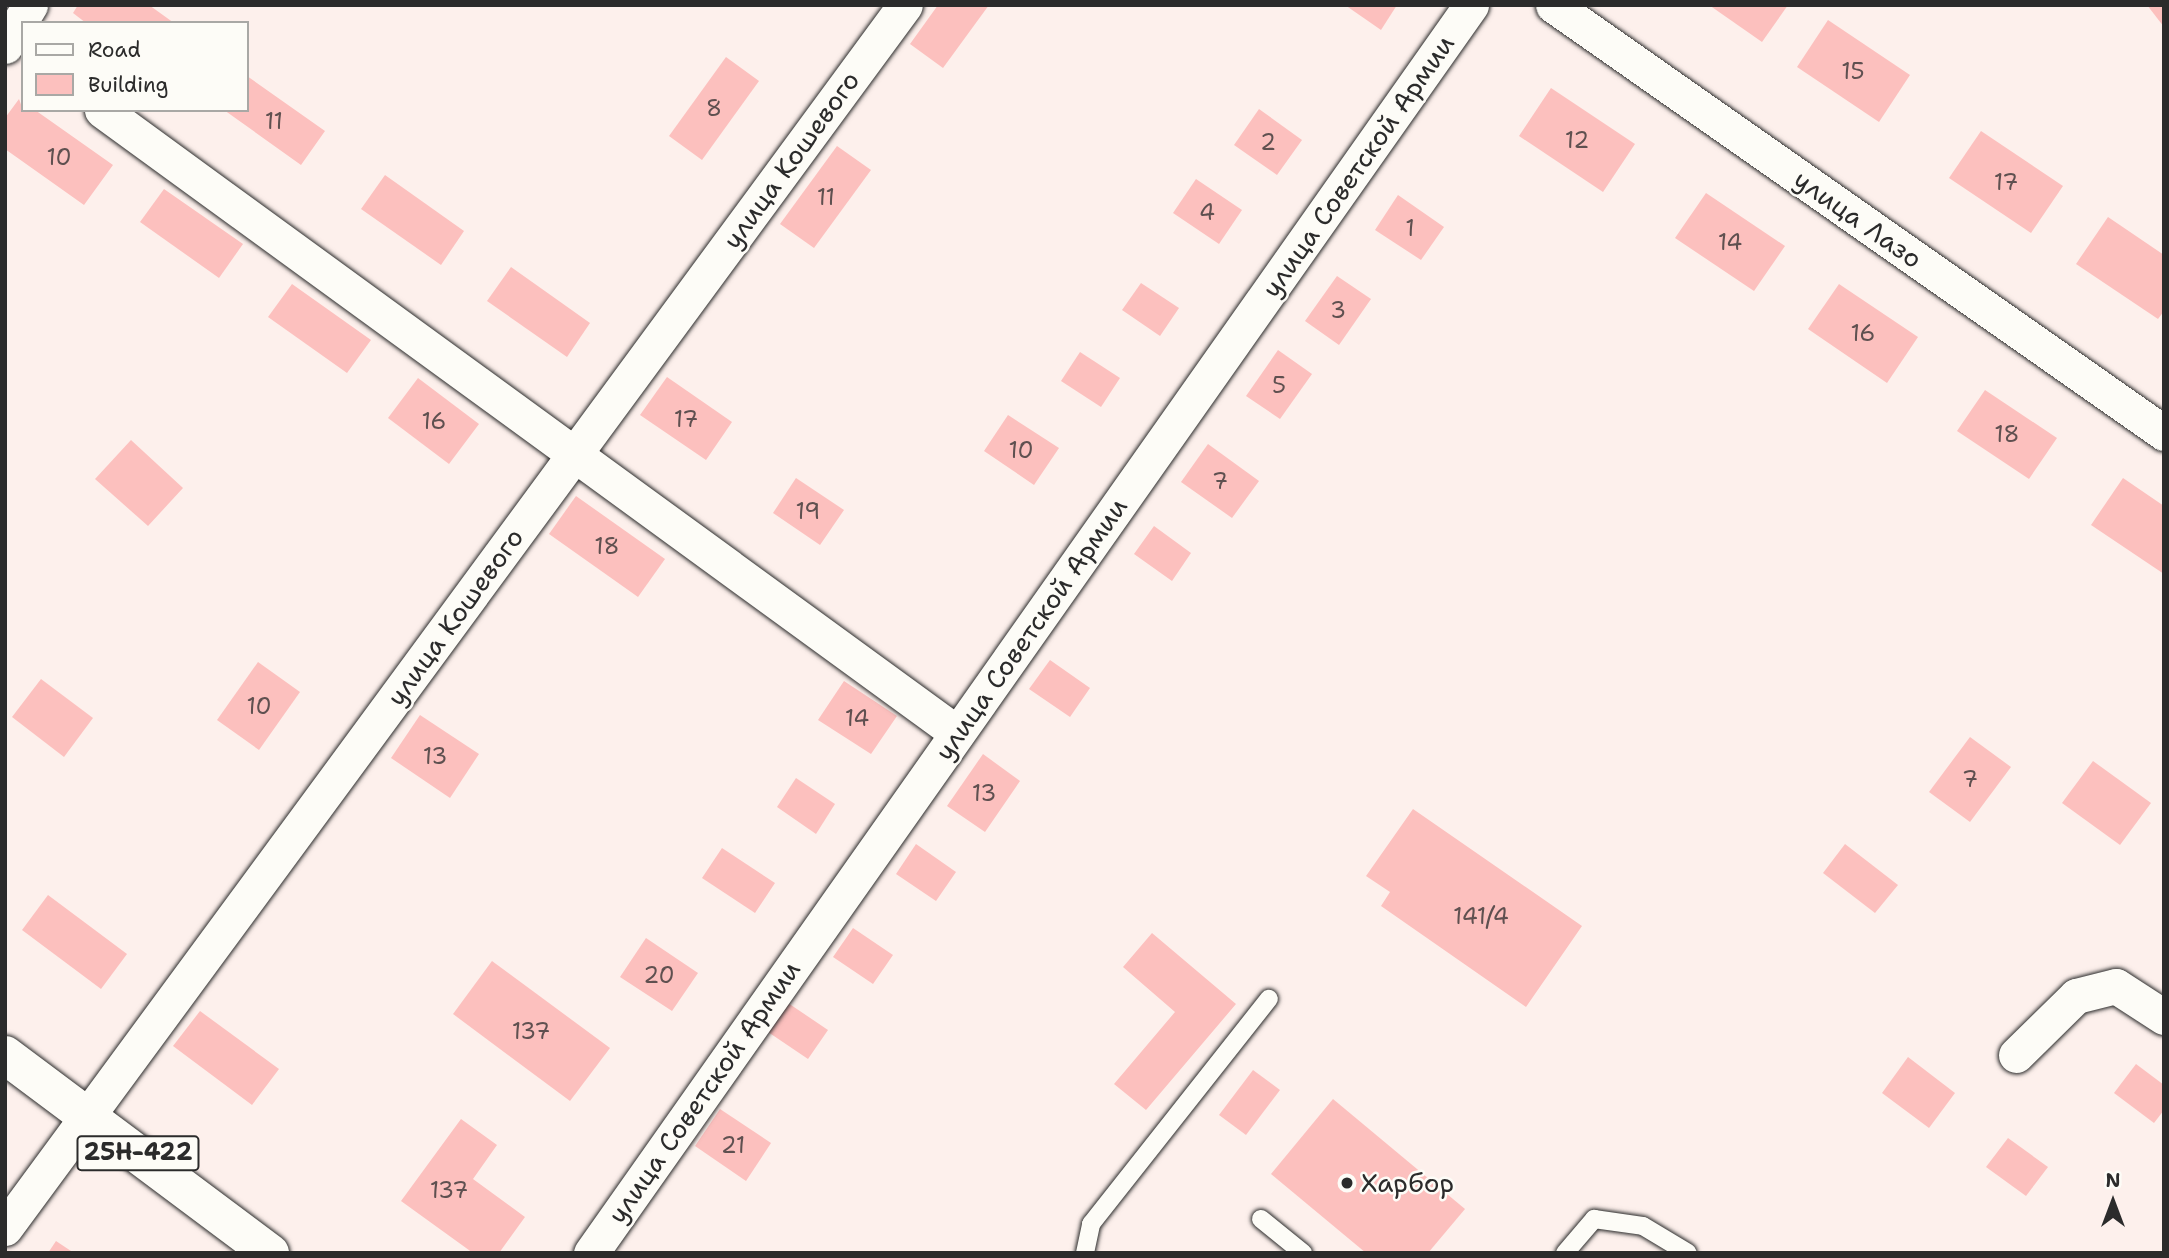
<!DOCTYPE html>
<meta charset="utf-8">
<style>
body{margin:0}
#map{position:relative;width:2169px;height:1258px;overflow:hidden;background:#fdf0ec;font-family:"Shantell Sans",sans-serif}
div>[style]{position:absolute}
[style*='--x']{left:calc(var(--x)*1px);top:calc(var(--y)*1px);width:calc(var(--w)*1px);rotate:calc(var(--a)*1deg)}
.building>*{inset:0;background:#fcc0be}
.roads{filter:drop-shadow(0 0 2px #2b2b2b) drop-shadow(0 0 2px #2b2b2b)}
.lane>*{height:18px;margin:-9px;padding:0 9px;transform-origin:9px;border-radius:9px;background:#fdfcf7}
.street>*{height:35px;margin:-17.5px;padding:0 17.5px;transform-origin:17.5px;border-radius:17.5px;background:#fdfcf7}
.primary>*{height:38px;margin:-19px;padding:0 19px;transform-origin:19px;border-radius:19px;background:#fdfcf7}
.dots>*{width:19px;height:19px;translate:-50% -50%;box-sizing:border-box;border:4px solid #fdfcf7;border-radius:50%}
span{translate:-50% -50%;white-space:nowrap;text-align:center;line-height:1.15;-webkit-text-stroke:5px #fdfcf7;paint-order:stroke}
.number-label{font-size:23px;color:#5f5050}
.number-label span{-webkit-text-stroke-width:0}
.shield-label span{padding:2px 5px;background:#fdfcf7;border:2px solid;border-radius:5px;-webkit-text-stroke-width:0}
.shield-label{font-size:24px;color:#2b2b2b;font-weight:700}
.street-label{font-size:26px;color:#2b2b2b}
.poi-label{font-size:26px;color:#2b2b2b}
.left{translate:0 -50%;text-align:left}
.frame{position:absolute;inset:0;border:7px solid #2b2b2b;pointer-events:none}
.legend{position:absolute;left:21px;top:21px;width:228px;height:91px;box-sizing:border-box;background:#fdfcf7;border:2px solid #a9a8a5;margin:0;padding:9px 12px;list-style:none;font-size:21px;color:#2b2b2b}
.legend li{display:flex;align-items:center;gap:14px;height:35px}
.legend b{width:35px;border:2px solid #a9a8a5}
.north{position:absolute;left:2078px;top:1167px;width:70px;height:70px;-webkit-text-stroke:5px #fdfcf7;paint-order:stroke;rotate:0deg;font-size:19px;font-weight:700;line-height:28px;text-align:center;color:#2b2b2b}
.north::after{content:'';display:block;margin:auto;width:24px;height:32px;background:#2b2b2b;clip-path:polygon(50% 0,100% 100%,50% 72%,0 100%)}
</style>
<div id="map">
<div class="building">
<i style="clip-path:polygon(78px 5px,149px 5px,174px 23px,86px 23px,73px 13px)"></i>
<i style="clip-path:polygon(938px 5px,989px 5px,943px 68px,910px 44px)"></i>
<i style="clip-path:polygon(1345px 5px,1397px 5px,1381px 30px)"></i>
<i style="clip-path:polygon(1709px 5px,1788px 5px,1762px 42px)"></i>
<i style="clip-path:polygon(2147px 5px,2164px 5px,2164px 27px)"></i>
<i style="clip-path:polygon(1828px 20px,1910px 75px,1879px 122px,1797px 67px)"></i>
<i style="clip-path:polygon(726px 57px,759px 81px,702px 160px,669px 136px)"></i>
<i style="clip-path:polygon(247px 76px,325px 131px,301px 165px,224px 110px,247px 110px)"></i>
<i style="clip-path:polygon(1551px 88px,1635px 144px,1603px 192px,1519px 136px)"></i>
<i style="clip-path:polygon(19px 99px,23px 110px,35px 110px,113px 165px,84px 205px,5px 149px,5px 118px)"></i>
<i style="clip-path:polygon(1259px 109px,1302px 140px,1277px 175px,1234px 145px)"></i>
<i style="clip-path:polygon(1981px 131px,2063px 186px,2031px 233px,1949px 178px)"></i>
<i style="clip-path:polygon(837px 146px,871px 170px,814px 248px,780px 224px)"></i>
<i style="clip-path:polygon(385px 175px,464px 231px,441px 265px,361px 209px)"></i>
<i style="clip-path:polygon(1196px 179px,1242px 210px,1219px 244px,1173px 213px)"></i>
<i style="clip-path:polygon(164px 189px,243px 244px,219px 278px,140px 222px)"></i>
<i style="clip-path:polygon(1706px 193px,1785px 246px,1754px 291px,1675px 238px)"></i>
<i style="clip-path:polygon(1398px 195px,1444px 227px,1421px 260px,1375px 230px)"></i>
<i style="clip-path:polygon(2108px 217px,2164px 255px,2164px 311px,2158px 319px,2076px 264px)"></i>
<i style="clip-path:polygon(511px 267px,590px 323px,567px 357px,487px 301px)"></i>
<i style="clip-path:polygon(1337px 276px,1371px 299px,1339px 345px,1305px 321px)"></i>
<i style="clip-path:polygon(1141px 283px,1179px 308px,1160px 336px,1122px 310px)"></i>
<i style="clip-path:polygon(292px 284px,371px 340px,347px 373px,268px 317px)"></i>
<i style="clip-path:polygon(1839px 284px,1918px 337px,1887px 383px,1808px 329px)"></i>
<i style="clip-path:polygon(1278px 350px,1312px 374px,1280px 419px,1246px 396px)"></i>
<i style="clip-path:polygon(1080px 352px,1120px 378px,1101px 407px,1061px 381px)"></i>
<i style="clip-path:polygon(667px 377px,732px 422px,706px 460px,640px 415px)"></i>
<i style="clip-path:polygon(418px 378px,479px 424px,449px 464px,388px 418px)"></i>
<i style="clip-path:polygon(1985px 390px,2057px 438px,2029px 479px,1957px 431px)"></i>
<i style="clip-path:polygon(1008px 415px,1059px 448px,1034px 485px,984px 451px)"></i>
<i style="clip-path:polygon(131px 440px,183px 488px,148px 526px,95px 479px)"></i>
<i style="clip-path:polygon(1208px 444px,1259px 481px,1232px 518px,1181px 482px)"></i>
<i style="clip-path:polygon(796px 478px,844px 510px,820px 545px,773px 513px)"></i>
<i style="clip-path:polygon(2123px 478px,2164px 506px,2164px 574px,2091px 525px)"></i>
<i style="clip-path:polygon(576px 496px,665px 559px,638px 597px,549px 534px)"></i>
<i style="clip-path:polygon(1154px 526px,1191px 553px,1172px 581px,1134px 554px)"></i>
<i style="clip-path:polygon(1050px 660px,1090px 688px,1070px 717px,1029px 689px)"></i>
<i style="clip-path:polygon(258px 662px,300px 692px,259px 750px,217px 720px)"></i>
<i style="clip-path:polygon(41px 679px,93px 718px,64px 757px,12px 717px)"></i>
<i style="clip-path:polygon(844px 681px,897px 716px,871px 754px,818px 720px)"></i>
<i style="clip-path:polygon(420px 715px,479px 754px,450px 798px,391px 758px)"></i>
<i style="clip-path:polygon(1970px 737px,2011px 767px,1970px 822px,1929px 792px)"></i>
<i style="clip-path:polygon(983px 754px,1020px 781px,985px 832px,947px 806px)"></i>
<i style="clip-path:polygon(2093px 761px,2151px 803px,2120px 845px,2062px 803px)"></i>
<i style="clip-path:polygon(796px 778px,835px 804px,816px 834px,777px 807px)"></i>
<i style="clip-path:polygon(1413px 809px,1582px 926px,1526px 1007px,1381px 906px,1390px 892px,1366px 876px)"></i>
<i style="clip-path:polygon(916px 844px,956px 872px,936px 901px,896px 874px)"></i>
<i style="clip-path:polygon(1845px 844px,1898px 885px,1875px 913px,1823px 873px)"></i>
<i style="clip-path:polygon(722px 848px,775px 883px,755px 913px,702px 878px)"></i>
<i style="clip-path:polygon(48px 895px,127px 954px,101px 989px,22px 930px)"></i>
<i style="clip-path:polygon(853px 928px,893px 955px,873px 984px,833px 957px)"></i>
<i style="clip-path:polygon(1152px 933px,1236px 1004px,1146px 1110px,1114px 1084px,1175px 1012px,1123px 967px)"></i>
<i style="clip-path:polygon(646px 938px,698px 973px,672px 1011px,620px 977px)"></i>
<i style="clip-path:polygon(492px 961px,610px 1048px,570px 1101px,453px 1014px)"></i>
<i style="clip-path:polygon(788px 1003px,828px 1030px,808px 1059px,768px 1032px)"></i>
<i style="clip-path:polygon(200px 1011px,279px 1069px,252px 1105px,173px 1046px)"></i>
<i style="clip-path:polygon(1908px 1057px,1955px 1093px,1929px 1128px,1882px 1093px)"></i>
<i style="clip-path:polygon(2136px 1064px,2164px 1085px,2164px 1110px,2154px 1123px,2114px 1093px)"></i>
<i style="clip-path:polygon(1253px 1070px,1280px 1090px,1246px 1135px,1219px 1115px)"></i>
<i style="clip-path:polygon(1333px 1099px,1465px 1209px,1428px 1253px,1366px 1253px,1271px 1174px)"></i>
<i style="clip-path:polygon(720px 1109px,771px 1143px,746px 1181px,695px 1146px)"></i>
<i style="clip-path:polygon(461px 1119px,497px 1145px,473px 1179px,525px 1217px,499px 1253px,473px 1253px,401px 1201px)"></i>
<i style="clip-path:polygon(2008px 1138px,2048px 1167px,2026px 1196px,1986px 1167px)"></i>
<i style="clip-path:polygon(56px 1241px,74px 1253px,48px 1253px)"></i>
</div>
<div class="roads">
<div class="lane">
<i style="--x:1261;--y:1219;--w:54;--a:39"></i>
<i style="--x:1085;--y:1253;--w:30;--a:-78"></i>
<i style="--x:1091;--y:1224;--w:287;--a:-51.7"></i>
<i style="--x:1565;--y:1253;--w:45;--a:-49.5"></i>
<i style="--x:1594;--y:1219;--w:49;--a:8.1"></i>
<i style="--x:1643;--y:1226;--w:52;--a:31"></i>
</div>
<div class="street">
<i style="--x:1553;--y:5;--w:746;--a:35.01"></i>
<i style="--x:5;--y:46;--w:48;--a:-58.6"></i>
<i style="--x:102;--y:110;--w:1058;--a:36.08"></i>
<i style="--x:2016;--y:1055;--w:84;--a:-44.5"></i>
<i style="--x:2076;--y:996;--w:41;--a:-14"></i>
<i style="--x:2116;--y:986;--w:57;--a:32.9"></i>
<i style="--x:5;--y:1228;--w:1518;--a:-53.65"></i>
<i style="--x:591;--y:1253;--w:1527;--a:-54.81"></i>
</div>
<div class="primary">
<i style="--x:5;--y:1055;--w:331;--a:36.8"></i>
</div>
</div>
<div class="dots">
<i style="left:1347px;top:1183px;background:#2b2b2b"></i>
</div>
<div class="number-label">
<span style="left:1853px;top:71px">15</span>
<span style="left:714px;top:108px">8</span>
<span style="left:274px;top:121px">11</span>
<span style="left:1577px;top:140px">12</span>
<span style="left:1268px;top:142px">2</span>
<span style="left:59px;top:157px">10</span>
<span style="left:2006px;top:182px">17</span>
<span style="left:826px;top:197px">11</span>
<span style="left:1207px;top:212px">4</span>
<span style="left:1410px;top:228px">1</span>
<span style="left:1730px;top:242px">14</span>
<span style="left:1338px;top:310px">3</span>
<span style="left:1863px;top:333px">16</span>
<span style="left:1279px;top:385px">5</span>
<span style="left:686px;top:419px">17</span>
<span style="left:434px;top:421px">16</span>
<span style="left:2007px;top:434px">18</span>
<span style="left:1021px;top:450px">10</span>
<span style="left:1220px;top:481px">7</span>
<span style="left:808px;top:511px">19</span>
<span style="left:607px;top:546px">18</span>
<span style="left:259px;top:706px">10</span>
<span style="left:857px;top:718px">14</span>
<span style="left:435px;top:756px">13</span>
<span style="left:1970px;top:779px">7</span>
<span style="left:984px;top:793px">13</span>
<span style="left:1481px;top:916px">141/4</span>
<span style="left:659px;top:975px">20</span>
<span style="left:531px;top:1031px">137</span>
<span style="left:733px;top:1145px">21</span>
<span style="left:449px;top:1190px">137</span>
</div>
<div class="shield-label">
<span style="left:138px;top:1153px">25Н-422</span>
</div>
<div class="street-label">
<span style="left:791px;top:160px;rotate:-54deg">улица Кошевого</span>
<span style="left:1358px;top:166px;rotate:-55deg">улица Советской Армии</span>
<span style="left:1858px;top:219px;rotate:35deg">улица Лазо</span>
<span style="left:455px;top:617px;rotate:-54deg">улица Кошевого</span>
<span style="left:1031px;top:629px;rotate:-55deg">улица Советской Армии</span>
<span style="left:704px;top:1092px;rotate:-55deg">улица Советской Армии</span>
</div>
<div class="poi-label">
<span class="left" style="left:1361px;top:1183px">Харбор</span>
</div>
<div class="frame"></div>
<ul class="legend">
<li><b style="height:9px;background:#fdfcf7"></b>Road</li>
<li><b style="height:19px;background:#fcc0be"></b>Building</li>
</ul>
<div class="north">N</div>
</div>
